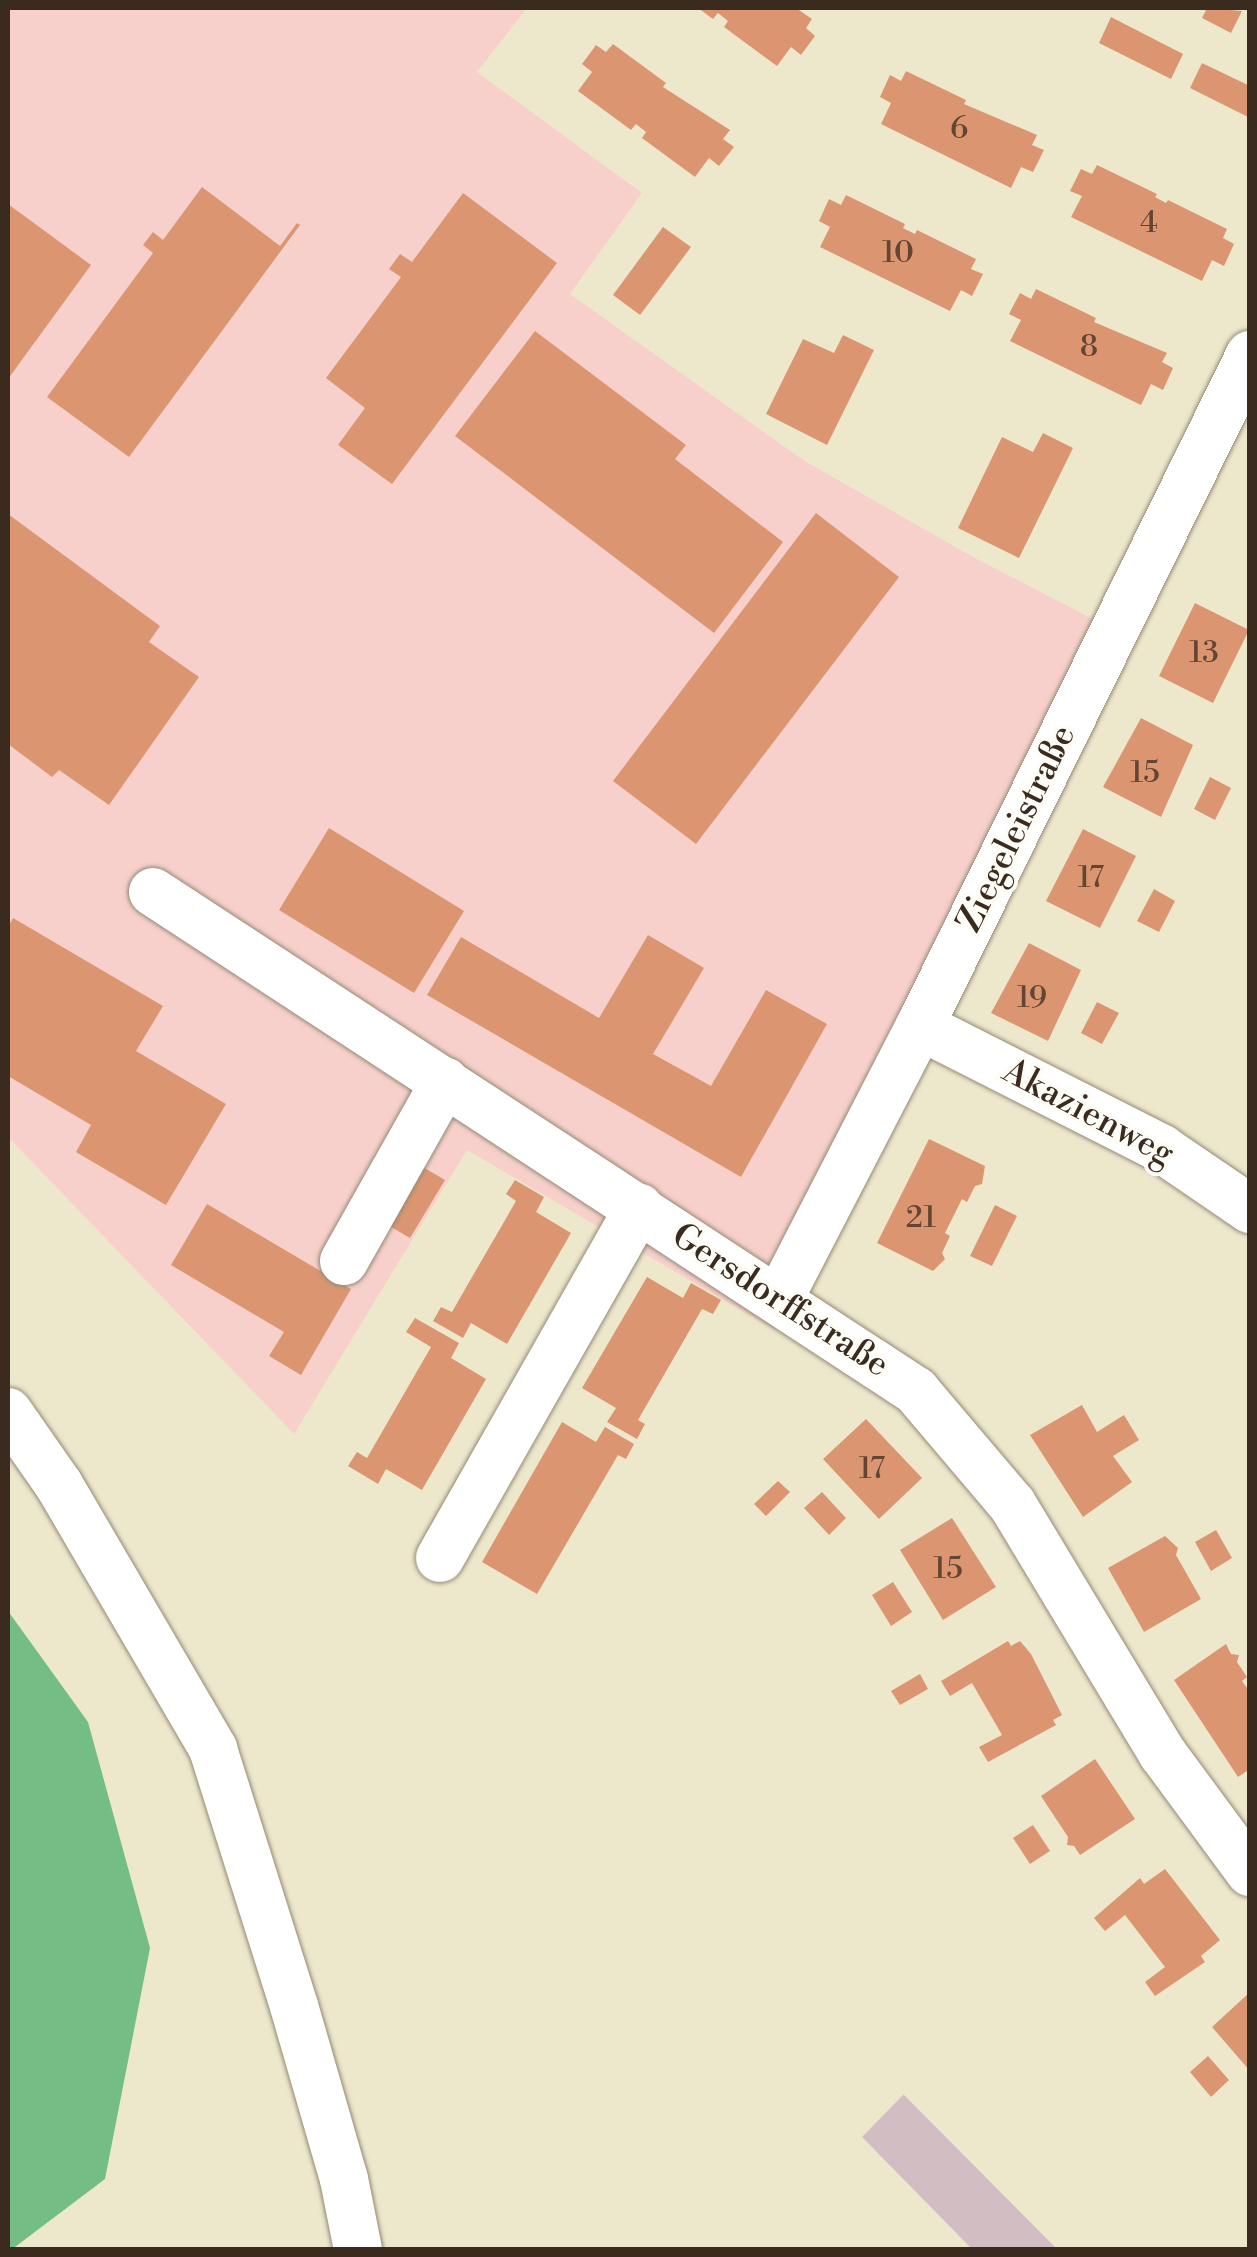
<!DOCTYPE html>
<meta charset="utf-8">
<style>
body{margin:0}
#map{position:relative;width:1257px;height:2257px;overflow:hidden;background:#ede8cc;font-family:"Libre Bodoni",serif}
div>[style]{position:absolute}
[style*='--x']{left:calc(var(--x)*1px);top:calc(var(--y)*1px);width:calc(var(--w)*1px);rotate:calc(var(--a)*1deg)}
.built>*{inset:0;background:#f7d0cb}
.industrial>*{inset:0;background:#d2bec2}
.forest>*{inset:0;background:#74be86}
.building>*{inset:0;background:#db9671}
.roads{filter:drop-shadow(0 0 2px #948975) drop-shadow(0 0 2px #948975)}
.minor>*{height:48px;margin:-24px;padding:0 24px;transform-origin:24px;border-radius:24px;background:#fff}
span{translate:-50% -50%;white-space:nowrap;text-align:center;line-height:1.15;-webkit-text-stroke:8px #fdfcf7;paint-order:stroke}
.number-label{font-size:30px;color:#634533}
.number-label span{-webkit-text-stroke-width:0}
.street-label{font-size:35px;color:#3b2a1e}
.frame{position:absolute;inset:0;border:10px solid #3b2a1e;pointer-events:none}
</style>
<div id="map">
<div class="built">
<i style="clip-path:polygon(8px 8px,527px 8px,477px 72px,642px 193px,570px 294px,803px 460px,973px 557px,1116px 631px,775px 1330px,467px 1150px,294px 1434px,8px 1137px)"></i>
</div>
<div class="industrial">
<i style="clip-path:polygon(904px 2094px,904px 2095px,1057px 2249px,972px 2249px,862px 2137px)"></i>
</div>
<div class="forest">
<i style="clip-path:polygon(8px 1611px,88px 1722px,150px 1948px,105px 2179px,11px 2250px,8px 2249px)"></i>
</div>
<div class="building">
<i style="clip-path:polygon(698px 8px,796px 8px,812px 19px,806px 28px,815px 36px,801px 55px,791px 47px,777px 66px,724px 27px,728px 21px,718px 13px,713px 19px)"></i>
<i style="clip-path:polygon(1207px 8px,1242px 11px,1231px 33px,1202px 18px)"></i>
<i style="clip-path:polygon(1111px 17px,1183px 54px,1171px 79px,1099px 43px)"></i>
<i style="clip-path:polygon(613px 44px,666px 83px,663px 87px,730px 130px,723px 139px,734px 147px,719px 166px,709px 158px,695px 177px,642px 138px,646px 132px,636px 124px,631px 130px,578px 91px,592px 72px,582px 64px,596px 45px,606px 52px)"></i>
<i style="clip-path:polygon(1202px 63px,1250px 86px,1250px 118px,1190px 88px)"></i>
<i style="clip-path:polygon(906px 71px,966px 100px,964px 104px,1037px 135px,1032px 145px,1044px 150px,1033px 172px,1021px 167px,1011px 188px,881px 124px,891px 103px,880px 97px,890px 75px,901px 81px)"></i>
<i style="clip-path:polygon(1097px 165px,1157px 194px,1155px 197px,1166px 203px,1168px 200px,1227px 229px,1223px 238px,1234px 244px,1224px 266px,1212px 260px,1202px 281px,1071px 217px,1082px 196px,1070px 191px,1081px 169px,1092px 174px)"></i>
<i style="clip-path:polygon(202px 187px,280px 246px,297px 223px,300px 225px,129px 457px,47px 397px,153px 253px,143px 245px,153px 232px,163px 240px)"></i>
<i style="clip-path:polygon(463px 193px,557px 263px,392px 484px,338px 445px,365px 408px,326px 378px,401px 277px,389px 269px,400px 254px,412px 262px)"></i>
<i style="clip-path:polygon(846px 195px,905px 224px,903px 228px,915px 234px,917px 230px,976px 259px,971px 269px,983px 274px,972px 296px,961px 290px,950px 311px,820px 247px,830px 227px,819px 221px,829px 199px,841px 205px)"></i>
<i style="clip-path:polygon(8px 204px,91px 265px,8px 379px)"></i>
<i style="clip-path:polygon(663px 227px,691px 247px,640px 315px,613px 295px)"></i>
<i style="clip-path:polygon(1036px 289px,1096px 318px,1094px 322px,1167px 353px,1162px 362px,1173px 368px,1163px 390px,1151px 384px,1141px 405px,1010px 341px,1021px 320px,1009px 314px,1020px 293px,1031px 299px)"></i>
<i style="clip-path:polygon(535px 331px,686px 445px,675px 459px,783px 542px,714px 633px,455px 436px)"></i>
<i style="clip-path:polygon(843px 335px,874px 350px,827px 445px,766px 414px,803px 339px,834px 353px)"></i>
<i style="clip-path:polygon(1043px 433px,1073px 448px,1019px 558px,958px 528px,1002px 437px,1033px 452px)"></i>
<i style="clip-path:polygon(816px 513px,899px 577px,696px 844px,613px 781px)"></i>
<i style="clip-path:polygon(8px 514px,160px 626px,149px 642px,199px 677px,109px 805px,59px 770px,52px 777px,8px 744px)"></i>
<i style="clip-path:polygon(1195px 603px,1249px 630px,1213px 703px,1159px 676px)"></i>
<i style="clip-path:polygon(1141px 718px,1193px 745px,1161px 817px,1103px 787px)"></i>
<i style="clip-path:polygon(1210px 777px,1231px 788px,1215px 820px,1194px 809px)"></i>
<i style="clip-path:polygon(329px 828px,464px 911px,414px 993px,279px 910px)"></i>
<i style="clip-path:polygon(1083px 829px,1136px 856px,1100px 928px,1046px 901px)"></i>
<i style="clip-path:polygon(1154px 889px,1175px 901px,1159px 932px,1137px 921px)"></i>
<i style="clip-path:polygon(13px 918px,163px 1006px,136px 1051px,226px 1104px,166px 1205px,76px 1152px,91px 1125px,8px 1076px,8px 927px)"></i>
<i style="clip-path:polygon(648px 935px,704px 968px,653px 1054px,711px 1086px,766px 990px,827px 1024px,741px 1177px,427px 995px,461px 937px,599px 1018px)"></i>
<i style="clip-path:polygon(1029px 943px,1081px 970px,1048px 1041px,991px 1013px)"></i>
<i style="clip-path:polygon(1097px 1002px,1119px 1013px,1102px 1044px,1081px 1033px)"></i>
<i style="clip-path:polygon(929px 1139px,985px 1166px,982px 1184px,975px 1186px,967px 1202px,962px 1199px,945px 1233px,950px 1236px,942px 1253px,945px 1259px,933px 1271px,877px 1243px)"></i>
<i style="clip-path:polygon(416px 1163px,445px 1180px,410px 1238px,381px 1221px)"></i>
<i style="clip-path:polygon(515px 1180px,544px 1197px,536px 1212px,571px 1233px,507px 1344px,471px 1323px,463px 1338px,433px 1321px,441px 1307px,452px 1312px,468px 1284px,516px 1201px,506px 1194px)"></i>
<i style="clip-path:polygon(207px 1204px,351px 1289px,301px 1375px,269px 1356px,284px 1332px,171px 1265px)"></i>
<i style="clip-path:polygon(995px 1205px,1017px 1216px,992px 1266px,970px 1256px)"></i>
<i style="clip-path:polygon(647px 1277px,683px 1298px,691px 1283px,721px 1300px,713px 1314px,702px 1309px,638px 1420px,645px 1424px,637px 1439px,607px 1422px,616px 1408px,582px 1388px)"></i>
<i style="clip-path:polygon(415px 1318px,459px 1343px,451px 1358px,486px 1379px,422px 1490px,386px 1469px,378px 1484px,348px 1466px,357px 1452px,367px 1458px,431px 1347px,406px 1332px)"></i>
<i style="clip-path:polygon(1082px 1405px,1097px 1432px,1124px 1415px,1139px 1440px,1113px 1456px,1132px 1482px,1083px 1517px,1030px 1435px)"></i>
<i style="clip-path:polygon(866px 1419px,922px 1478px,879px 1519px,823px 1459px)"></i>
<i style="clip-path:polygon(562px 1422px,596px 1442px,605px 1427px,634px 1444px,626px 1459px,618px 1455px,537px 1594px,482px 1562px)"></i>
<i style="clip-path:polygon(778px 1481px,790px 1492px,766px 1516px,754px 1504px)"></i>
<i style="clip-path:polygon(822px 1492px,846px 1518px,829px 1535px,804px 1508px)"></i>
<i style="clip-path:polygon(952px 1518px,996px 1587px,943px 1620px,900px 1550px)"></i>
<i style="clip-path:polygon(1216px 1530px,1232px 1558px,1211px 1571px,1195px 1542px)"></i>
<i style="clip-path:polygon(1165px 1536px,1178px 1548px,1176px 1555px,1201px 1599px,1144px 1632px,1108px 1568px)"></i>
<i style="clip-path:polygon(893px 1582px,912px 1612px,891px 1626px,872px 1595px)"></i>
<i style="clip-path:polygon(1008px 1641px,1011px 1646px,1020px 1641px,1031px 1654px,1062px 1715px,1053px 1720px,1056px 1725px,988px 1762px,979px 1747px,1002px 1735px,972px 1683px,950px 1696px,941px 1681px)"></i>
<i style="clip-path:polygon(1226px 1644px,1231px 1654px,1239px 1655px,1237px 1662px,1247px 1677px,1242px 1681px,1250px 1692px,1250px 1769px,1238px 1777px,1174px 1680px)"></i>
<i style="clip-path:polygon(920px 1674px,928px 1689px,900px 1705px,891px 1691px)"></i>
<i style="clip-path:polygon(1095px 1759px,1135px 1819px,1080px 1855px,1074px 1846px,1067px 1845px,1068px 1837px,1041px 1796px)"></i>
<i style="clip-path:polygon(1033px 1825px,1050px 1851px,1030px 1864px,1013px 1838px)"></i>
<i style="clip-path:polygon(1165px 1869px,1220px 1940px,1201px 1956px,1205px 1962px,1155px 1996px,1145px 1982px,1165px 1967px,1125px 1915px,1105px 1931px,1094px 1918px,1140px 1878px,1144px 1884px)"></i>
<i style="clip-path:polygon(1250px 1992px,1250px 2071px,1212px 2027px)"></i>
<i style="clip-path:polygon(1208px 2056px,1229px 2080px,1211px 2097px,1190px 2072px)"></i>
</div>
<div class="roads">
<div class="minor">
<i style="--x:153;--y:892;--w:912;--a:33.18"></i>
<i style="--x:916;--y:1391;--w:148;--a:49.7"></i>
<i style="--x:1012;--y:1504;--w:292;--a:58.9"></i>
<i style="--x:1163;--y:1754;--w:147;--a:53.6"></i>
<i style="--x:920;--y:1026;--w:271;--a:26.9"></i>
<i style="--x:1162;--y:1149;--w:107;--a:34.3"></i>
<i style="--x:344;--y:1261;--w:206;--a:-60.6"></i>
<i style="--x:779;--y:1299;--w:307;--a:-62.7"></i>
<i style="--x:920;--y:1026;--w:748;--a:-63.81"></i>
<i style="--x:8;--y:1412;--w:89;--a:55.1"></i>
<i style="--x:59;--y:1485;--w:306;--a:59.7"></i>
<i style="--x:213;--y:1749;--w:269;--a:72.5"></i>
<i style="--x:294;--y:2006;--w:180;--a:73.9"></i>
<i style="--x:344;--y:2179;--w:72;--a:78.8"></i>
<i style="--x:440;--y:1558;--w:403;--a:-60.4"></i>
</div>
</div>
<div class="number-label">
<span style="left:959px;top:129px">6</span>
<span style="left:1149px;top:223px">4</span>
<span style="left:898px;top:253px">10</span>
<span style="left:1089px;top:347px">8</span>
<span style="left:1204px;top:653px">13</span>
<span style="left:1145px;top:773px">15</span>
<span style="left:1091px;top:878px">17</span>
<span style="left:1032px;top:998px">19</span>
<span style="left:921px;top:1218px">21</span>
<span style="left:872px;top:1469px">17</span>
<span style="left:948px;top:1569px">15</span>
</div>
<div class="street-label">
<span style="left:1017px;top:829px;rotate:-64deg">Ziegeleistraße</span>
<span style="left:1088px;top:1113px;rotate:28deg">Akazienweg</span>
<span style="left:780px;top:1301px;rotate:33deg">Gersdorffstraße</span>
</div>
<div class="frame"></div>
</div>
